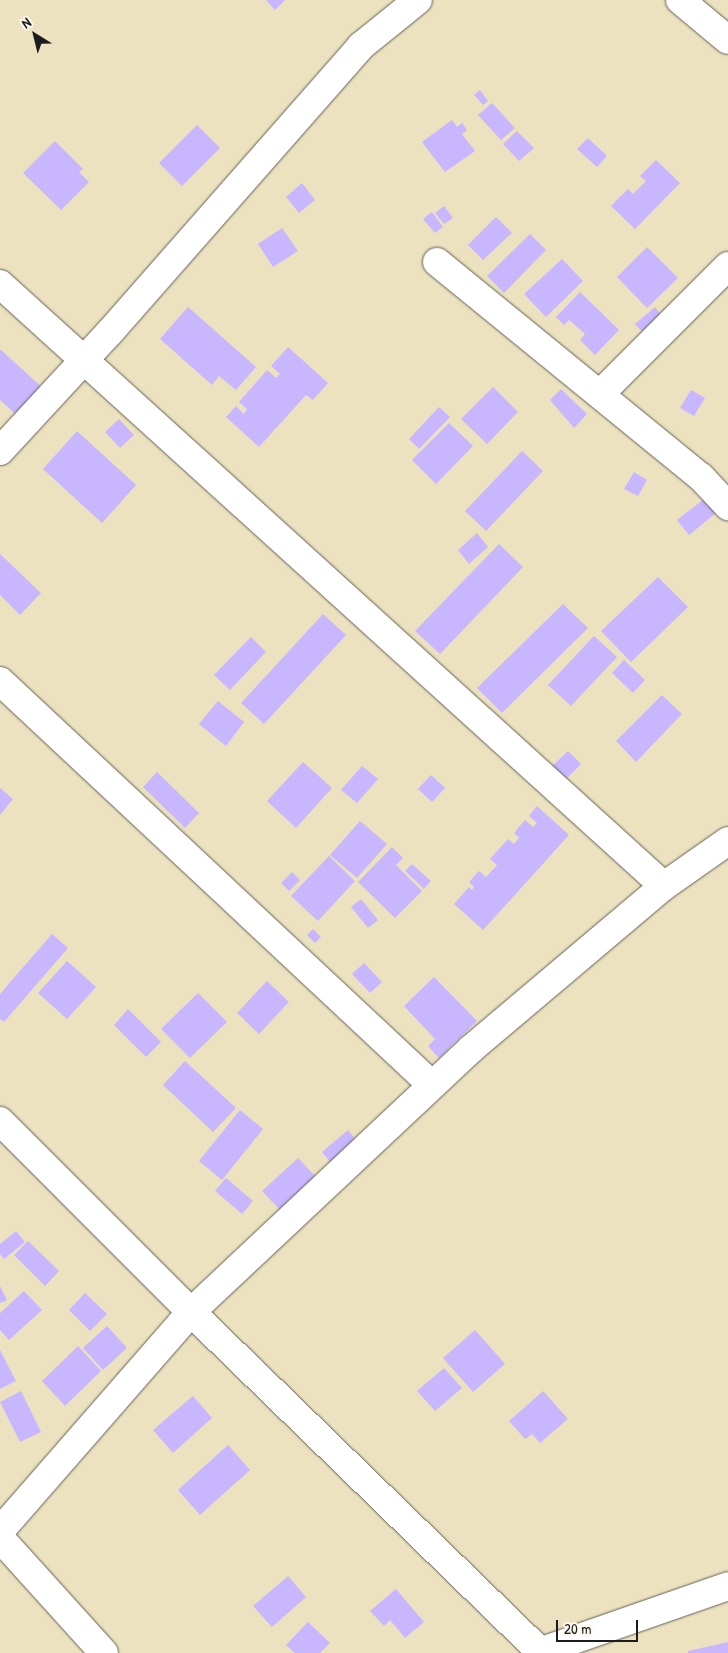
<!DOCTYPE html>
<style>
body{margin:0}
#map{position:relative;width:728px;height:1653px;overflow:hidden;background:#ece2c0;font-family:"Patrick Hand",sans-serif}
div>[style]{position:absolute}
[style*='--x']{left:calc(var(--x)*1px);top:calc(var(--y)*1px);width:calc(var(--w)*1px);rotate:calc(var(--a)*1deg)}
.building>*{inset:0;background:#c8b6fe}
.roads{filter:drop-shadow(0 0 1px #656155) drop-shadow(0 0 1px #656155)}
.minor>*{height:28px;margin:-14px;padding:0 14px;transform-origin:14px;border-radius:14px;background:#fff}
span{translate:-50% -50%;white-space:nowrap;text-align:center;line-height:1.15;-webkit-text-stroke:4px #fbf7ec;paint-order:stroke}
.north{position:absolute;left:10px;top:10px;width:50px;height:50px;-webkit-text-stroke:4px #fbf7ec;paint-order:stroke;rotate:324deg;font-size:14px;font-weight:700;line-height:20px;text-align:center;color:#1c1c1c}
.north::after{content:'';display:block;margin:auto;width:18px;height:22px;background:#1c1c1c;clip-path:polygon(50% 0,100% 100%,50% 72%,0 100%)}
.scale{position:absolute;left:556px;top:1620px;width:82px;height:22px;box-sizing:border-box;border:2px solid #1c1c1c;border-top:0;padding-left:6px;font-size:15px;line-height:18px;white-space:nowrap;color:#1c1c1c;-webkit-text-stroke:4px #fbf7ec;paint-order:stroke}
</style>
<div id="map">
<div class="building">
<i style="clip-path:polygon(266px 0,285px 0,275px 10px)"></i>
<i style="clip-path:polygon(480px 90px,488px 101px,483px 105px,474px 95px)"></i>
<i style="clip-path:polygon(492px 103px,515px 128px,501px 140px,478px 115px)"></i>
<i style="clip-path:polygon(452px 120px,457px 127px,462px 123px,467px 130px,462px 134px,475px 151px,445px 172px,422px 142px)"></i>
<i style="clip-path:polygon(197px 125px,220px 148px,182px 186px,159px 163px)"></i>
<i style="clip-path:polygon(517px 131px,534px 148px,519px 161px,503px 144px)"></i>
<i style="clip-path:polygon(588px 138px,607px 156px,597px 167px,577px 149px)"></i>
<i style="clip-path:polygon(55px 141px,83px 169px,79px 172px,89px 182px,61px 210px,23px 173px)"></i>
<i style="clip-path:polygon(656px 160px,680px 183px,635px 229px,611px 206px,628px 189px,633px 194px,646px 181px,640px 176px)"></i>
<i style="clip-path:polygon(302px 183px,315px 200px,299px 213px,286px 197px)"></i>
<i style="clip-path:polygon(444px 206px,453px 218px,444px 224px,435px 213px)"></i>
<i style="clip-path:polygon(432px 212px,443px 227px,435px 233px,423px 219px)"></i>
<i style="clip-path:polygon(496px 217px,512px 233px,483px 260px,468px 245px)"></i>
<i style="clip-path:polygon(282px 228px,298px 251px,273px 267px,258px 244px)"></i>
<i style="clip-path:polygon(530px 234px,546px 250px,504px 293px,487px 276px)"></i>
<i style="clip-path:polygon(647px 247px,678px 278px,647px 308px,617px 277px)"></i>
<i style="clip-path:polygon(562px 259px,583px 281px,546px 317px,524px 294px)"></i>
<i style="clip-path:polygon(580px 292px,619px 330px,595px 355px,580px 340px,585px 334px,569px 320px,564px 325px,556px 317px)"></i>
<i style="clip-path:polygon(188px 307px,256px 367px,236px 390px,219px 376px,212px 385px,160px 339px)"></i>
<i style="clip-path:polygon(655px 307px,665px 320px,646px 336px,635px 324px)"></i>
<i style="clip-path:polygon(288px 347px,328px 383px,313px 400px,306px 395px,259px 447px,226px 417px,236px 406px,244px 414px,247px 409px,239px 402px,267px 370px,276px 378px,280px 374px,271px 366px)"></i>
<i style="clip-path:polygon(0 349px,46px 391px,21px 419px,0 400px)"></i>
<i style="clip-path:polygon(493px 387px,518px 412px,487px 444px,461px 419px)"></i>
<i style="clip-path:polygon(561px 389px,587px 414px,574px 428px,550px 400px)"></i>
<i style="clip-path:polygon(691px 390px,705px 398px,694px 416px,680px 408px)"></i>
<i style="clip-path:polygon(439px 407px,450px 417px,419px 449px,409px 439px)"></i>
<i style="clip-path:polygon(119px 419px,134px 435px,120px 448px,105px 432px)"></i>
<i style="clip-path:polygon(449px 423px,473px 446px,436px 484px,412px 460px)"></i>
<i style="clip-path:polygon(77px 431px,136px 485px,102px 523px,43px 469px)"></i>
<i style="clip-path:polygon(522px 451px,543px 471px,486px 531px,465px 511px)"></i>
<i style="clip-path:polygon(634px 472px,647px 480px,638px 496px,624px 489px)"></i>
<i style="clip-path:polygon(704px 499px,716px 513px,689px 535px,677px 520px)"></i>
<i style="clip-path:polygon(477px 533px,488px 547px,469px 564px,458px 550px)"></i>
<i style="clip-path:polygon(499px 544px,523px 567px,440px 654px,415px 631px)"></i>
<i style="clip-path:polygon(0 554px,41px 593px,20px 615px,0 595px)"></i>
<i style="clip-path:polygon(658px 577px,688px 607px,631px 662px,601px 631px)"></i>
<i style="clip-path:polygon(563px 604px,588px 628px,502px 713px,477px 688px)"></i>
<i style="clip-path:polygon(323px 614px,346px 635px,264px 724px,241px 703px)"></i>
<i style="clip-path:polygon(594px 636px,617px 657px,571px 706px,548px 685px)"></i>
<i style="clip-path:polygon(251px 637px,266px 652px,230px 690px,214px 675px)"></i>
<i style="clip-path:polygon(624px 660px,645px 680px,633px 693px,612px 673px)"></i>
<i style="clip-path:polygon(662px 695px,682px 714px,636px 762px,616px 741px)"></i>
<i style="clip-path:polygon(218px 701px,244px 722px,226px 746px,199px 724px)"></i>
<i style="clip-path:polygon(568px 751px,581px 764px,561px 784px,547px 771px)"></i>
<i style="clip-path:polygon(303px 762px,332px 788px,296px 828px,267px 801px)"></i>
<i style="clip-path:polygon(362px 766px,378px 779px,357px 803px,341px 790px)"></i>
<i style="clip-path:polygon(157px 772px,199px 813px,185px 828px,143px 787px)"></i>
<i style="clip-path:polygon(431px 775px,445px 788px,432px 802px,418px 789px)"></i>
<i style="clip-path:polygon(0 788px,13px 799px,0 815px)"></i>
<i style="clip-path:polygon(537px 806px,569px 835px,483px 930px,454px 904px,469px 887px,472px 890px,474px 887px,469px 882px,479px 871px,486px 877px,497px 865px,490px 859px,508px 839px,514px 844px,519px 838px,514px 833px,525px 820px,533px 827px,537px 823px,529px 816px)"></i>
<i style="clip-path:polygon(360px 821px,387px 844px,357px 878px,330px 855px)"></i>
<i style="clip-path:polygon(392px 847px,403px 858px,396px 865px,422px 891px,395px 918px,358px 882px)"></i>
<i style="clip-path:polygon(329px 856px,355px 881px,318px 921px,291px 896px)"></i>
<i style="clip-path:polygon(412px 864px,431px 881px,424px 889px,405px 871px)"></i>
<i style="clip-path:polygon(292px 872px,300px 880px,289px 891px,281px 883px)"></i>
<i style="clip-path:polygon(361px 899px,378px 920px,368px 928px,351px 907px)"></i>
<i style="clip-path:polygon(313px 929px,321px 937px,315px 943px,307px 935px)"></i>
<i style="clip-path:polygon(52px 934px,68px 948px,4px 1022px,0 1019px,0 994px)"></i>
<i style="clip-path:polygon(67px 961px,96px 987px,67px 1019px,38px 993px)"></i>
<i style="clip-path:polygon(364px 963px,382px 982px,370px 993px,352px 974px)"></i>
<i style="clip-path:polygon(434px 977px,477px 1021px,439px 1058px,428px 1046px,435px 1039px,404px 1006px)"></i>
<i style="clip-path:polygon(267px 981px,289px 1002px,259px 1034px,237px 1013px)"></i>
<i style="clip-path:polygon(198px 993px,227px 1022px,190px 1058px,161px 1029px)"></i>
<i style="clip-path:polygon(128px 1009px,161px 1042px,146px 1057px,114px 1025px)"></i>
<i style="clip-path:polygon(185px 1061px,236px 1108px,213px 1132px,163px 1085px)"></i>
<i style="clip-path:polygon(240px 1110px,263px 1129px,222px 1180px,199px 1161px)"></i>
<i style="clip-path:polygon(348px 1130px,360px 1145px,334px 1167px,322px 1152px)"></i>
<i style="clip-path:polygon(298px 1158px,318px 1179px,282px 1212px,262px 1191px)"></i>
<i style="clip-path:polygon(226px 1178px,253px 1201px,242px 1214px,215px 1191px)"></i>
<i style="clip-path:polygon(16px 1231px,25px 1242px,4px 1259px,0 1254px,0 1244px)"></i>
<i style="clip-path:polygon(28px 1241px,59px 1271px,45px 1286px,14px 1255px)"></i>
<i style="clip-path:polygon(0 1286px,7px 1300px,0 1303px)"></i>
<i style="clip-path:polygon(24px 1291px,42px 1310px,9px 1340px,0 1330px,0 1313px)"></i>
<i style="clip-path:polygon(85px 1293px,107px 1314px,90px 1331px,69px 1310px)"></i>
<i style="clip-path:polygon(107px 1326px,127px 1348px,103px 1370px,83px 1348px)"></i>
<i style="clip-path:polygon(475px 1330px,505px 1364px,473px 1392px,443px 1358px)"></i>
<i style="clip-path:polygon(78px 1346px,101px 1371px,65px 1406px,42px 1381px)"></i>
<i style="clip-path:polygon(0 1350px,16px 1381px,0 1389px)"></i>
<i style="clip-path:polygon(444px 1368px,462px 1388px,435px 1411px,417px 1391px)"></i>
<i style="clip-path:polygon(21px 1391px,41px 1432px,20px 1442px,0 1402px)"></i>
<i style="clip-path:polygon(543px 1391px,568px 1419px,540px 1443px,532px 1434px,525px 1439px,509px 1421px)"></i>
<i style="clip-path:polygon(193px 1396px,212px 1418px,173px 1453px,153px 1430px)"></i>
<i style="clip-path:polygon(228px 1445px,250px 1470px,200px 1515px,178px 1490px)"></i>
<i style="clip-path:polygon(288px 1576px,306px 1597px,272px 1627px,253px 1606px)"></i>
<i style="clip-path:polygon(396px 1589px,424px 1622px,405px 1638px,390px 1620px,384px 1626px,370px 1611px)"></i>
<i style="clip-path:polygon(308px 1622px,330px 1643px,320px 1653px,295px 1653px,286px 1645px)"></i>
<i style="clip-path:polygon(728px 1642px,728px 1653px,688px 1653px,688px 1651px)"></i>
</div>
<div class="roads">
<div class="minor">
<i style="--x:680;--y:0;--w:62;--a:39.8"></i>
<i style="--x:437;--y:262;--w:340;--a:39.2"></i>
<i style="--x:701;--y:477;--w:40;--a:47"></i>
<i style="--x:0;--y:284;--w:896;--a:42.2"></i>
<i style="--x:600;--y:394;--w:181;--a:-45"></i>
<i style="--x:0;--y:451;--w:162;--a:-47.3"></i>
<i style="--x:110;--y:332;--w:381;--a:-48.7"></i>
<i style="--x:361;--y:46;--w:73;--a:-38.9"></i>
<i style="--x:0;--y:681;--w:591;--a:43.08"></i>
<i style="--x:0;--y:1121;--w:270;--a:45"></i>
<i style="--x:191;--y:1312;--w:489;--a:44.2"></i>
<i style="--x:0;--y:1531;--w:291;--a:-48.9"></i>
<i style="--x:191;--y:1312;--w:384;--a:-43.2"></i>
<i style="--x:471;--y:1049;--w:253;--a:-40.2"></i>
<i style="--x:664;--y:886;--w:78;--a:-35.1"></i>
<i style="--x:0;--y:1538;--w:155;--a:47.9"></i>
<i style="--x:536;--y:1653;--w:203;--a:-19.2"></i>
</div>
</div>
<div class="north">N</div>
<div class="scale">20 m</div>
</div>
